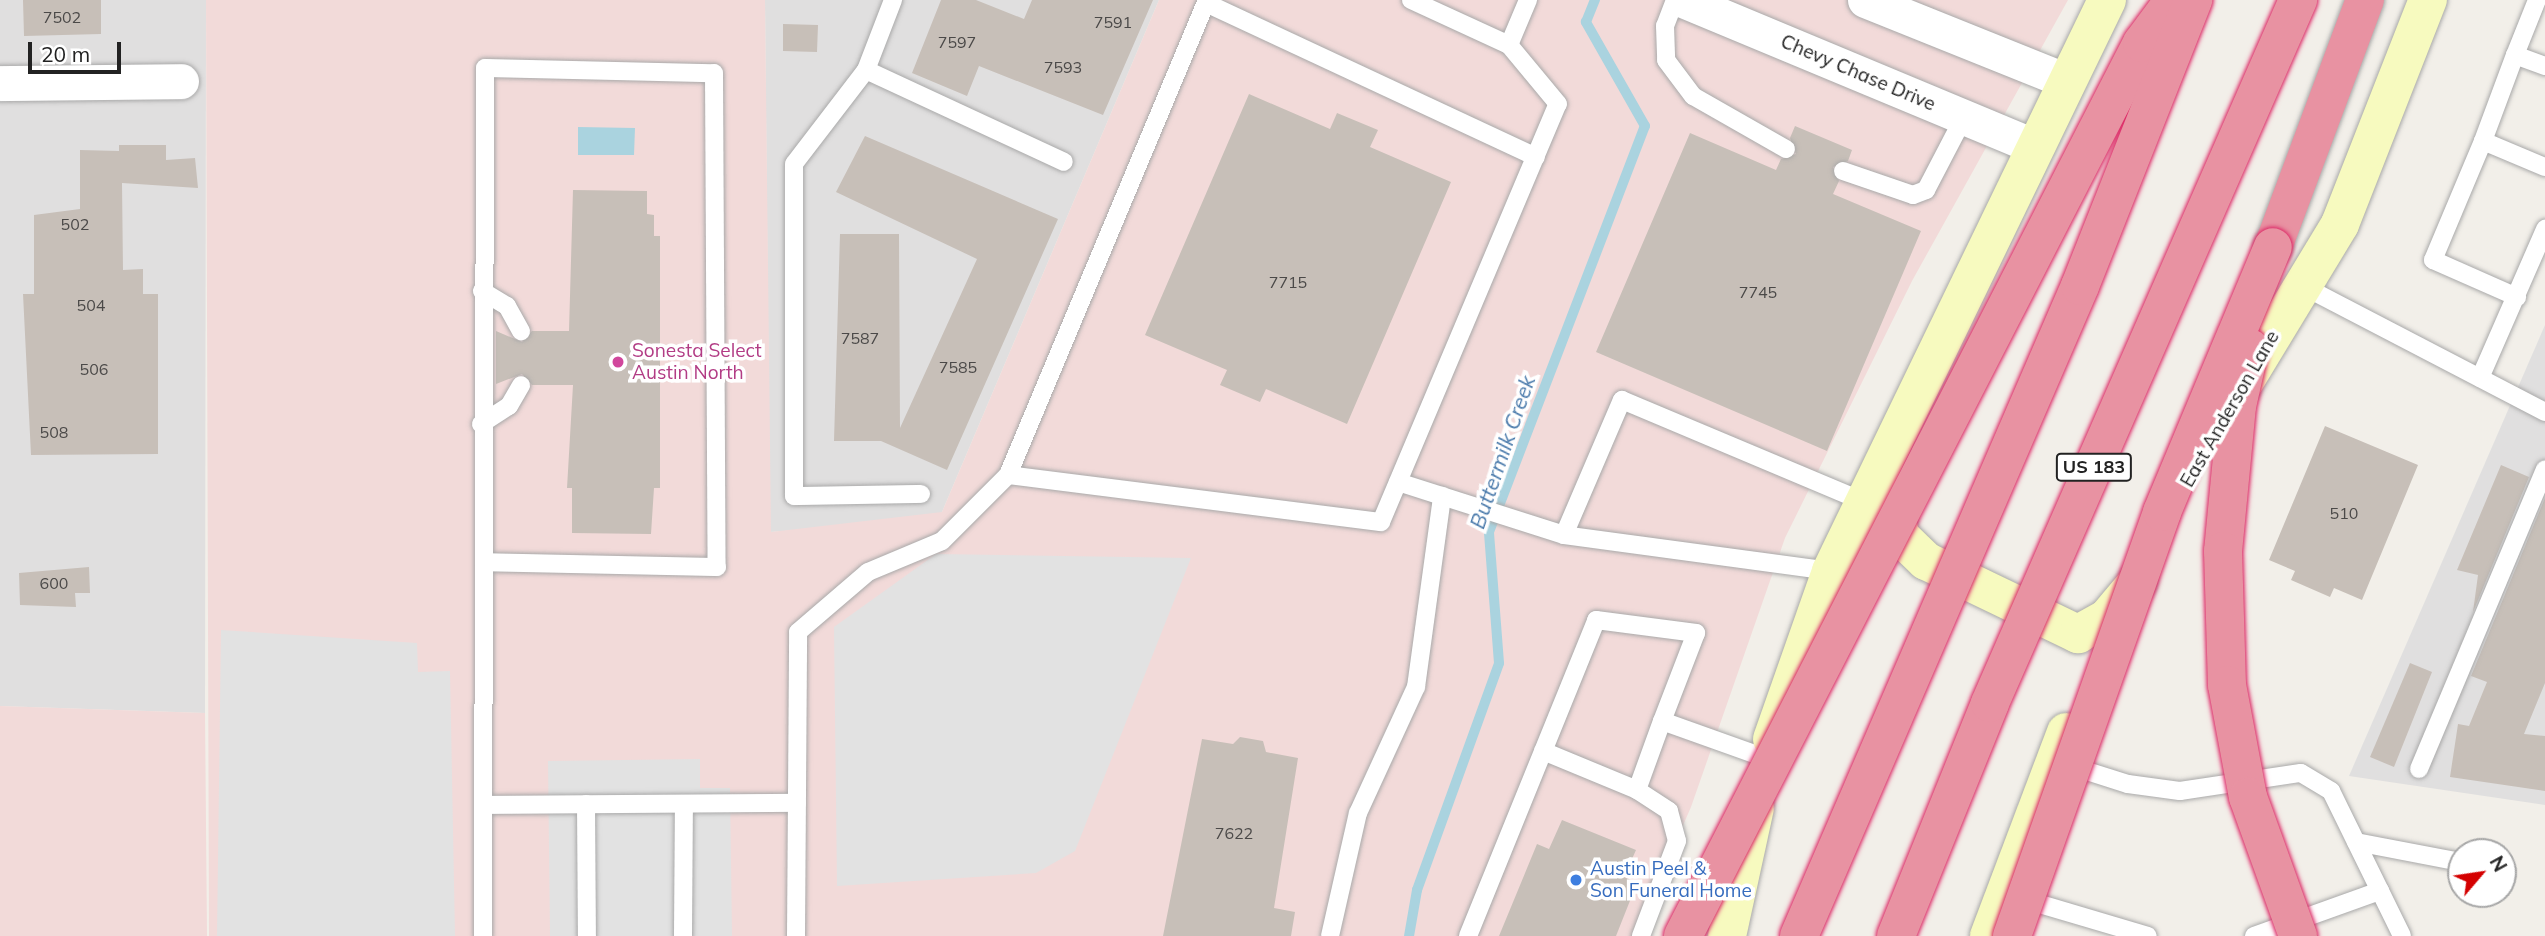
<!DOCTYPE html>
<style>
body{margin:0}
#map{position:relative;width:2545px;height:936px;overflow:hidden;background:#f2efe9;font-family:Mulish,sans-serif}
div>[style]{position:absolute}
[style*='--x']{left:calc(var(--x)*1px);top:calc(var(--y)*1px);width:calc(var(--w)*1px);rotate:calc(var(--a)*1deg)}
.residential>*{inset:0;background:#e0dfdf}
.commercial>*{inset:0;background:#f2dad9}
.parking>*{inset:0;background:#e2e2e2}
.water>*{inset:0;background:#aad3df}
.stream>*{height:10px;margin:-5px;padding:0 5px;transform-origin:5px;border-radius:5px;background:#aad3df}
.building>*{inset:0;background:#c7bfb8}
.roads{filter:drop-shadow(0 0 2px #a9a9a9) drop-shadow(0 0 2px #a9a9a9)}
.lane>*{height:18px;margin:-9px;padding:0 9px;transform-origin:9px;border-radius:9px;background:#fff}
.street>*{height:35px;margin:-17.5px;padding:0 17.5px;transform-origin:17.5px;border-radius:17.5px;background:#fff}
.secondary>*{height:38px;margin:-19px;padding:0 19px;transform-origin:19px;border-radius:19px;background:#f7fabf}
.highway>*{height:38px;margin:-19px;padding:0 19px;transform-origin:19px;border-radius:19px;background:#e892a2}
.bridges{filter:drop-shadow(0 0 2px #dc2a67) drop-shadow(0 0 2px #dc2a67)}
.highway-bridge>*{height:38px;margin:-19px;padding:0 19px;transform-origin:19px;border-radius:19px;background:#e892a2}
.dots>*{width:19px;height:19px;translate:-50% -50%;box-sizing:border-box;border:4px solid #fff;border-radius:50%}
span{translate:-50% -50%;white-space:nowrap;text-align:center;line-height:1.15;-webkit-text-stroke:7px #fff;paint-order:stroke}
.number-label{font-size:16px;color:#4b4948}
.number-label span{-webkit-text-stroke-width:0}
.shield-label span{padding:2px 5px;background:#fff;border:2px solid;border-radius:5px;-webkit-text-stroke-width:0}
.shield-label{font-size:18px;color:#222;font-weight:700}
.street-label{font-size:19px;color:#222}
.hotel-label{font-size:19px;color:#b23c85}
.left{translate:0 -50%;text-align:left}
.shop-label{font-size:19px;color:#366cbe}
.water-label{font-size:21px;color:#4a7aab;font-style:italic}
.north{position:absolute;left:2447px;top:838px;width:70px;height:70px;box-sizing:border-box;background:#fff;border:2px solid #a7a7a7;border-radius:50%;rotate:61deg;font-size:19px;font-weight:700;line-height:28px;text-align:center;color:#222}
.north::after{content:'';display:block;margin:auto;width:24px;height:32px;background:#d40000;clip-path:polygon(50% 0,100% 100%,50% 72%,0 100%)}
.scale{position:absolute;left:28px;top:42px;width:93px;height:32px;box-sizing:border-box;border:4px solid #222;border-top:0;padding-left:9px;font-size:21px;line-height:24px;white-space:nowrap;color:#222;-webkit-text-stroke:5px #fff;paint-order:stroke}
</style>
<div id="map">
<div class="residential">
<i style="clip-path:polygon(0 0,206px 0,205px 713px,0 706px)"></i>
<i style="clip-path:polygon(765px 0,1159px 0,942px 512px,930px 520px,770px 532px)"></i>
<i style="clip-path:polygon(2545px 325px,2545px 805px,2349px 776px)"></i>
</div>
<div class="commercial">
<i style="clip-path:polygon(206px 0,765px 0,771px 532px,942px 512px,1159px 0,2068px 0,1912px 281px,1785px 538px,1691px 807px,1635px 936px,209px 936px)"></i>
<i style="clip-path:polygon(0 706px,205px 713px,207px 936px,0 936px)"></i>
</div>
<div class="parking">
<i style="clip-path:polygon(936px 554px,1191px 558px,1075px 851px,1036px 873px,837px 886px,834px 627px)"></i>
<i style="clip-path:polygon(221px 630px,417px 643px,418px 672px,450px 671px,455px 936px,217px 936px)"></i>
<i style="clip-path:polygon(700px 759px,700px 788px,730px 788px,732px 936px,550px 936px,548px 761px)"></i>
</div>
<div class="water">
<i style="clip-path:polygon(578px 127px,635px 128px,634px 155px,578px 155px)"></i>
</div>
<div class="stream">
<i style="--x:1409;--y:936;--w:47;--a:-80.1"></i>
<i style="--x:1417;--y:890;--w:241;--a:-70.1"></i>
<i style="--x:1499;--y:663;--w:131;--a:-94.4"></i>
<i style="--x:1489;--y:532;--w:435;--a:-69"></i>
<i style="--x:1645;--y:126;--w:120;--a:-119.6"></i>
<i style="--x:1586;--y:22;--w:24;--a:-68"></i>
</div>
<div class="building">
<i style="clip-path:polygon(23px 0,101px 0,101px 34px,24px 36px)"></i>
<i style="clip-path:polygon(941px 0,976px 0,1024px 19px,1032px 0,1153px 0,1103px 115px,979px 66px,967px 96px,912px 73px)"></i>
<i style="clip-path:polygon(783px 24px,818px 25px,817px 52px,783px 51px)"></i>
<i style="clip-path:polygon(1249px 94px,1330px 129px,1337px 113px,1378px 130px,1370px 147px,1451px 182px,1347px 424px,1266px 389px,1260px 402px,1220px 385px,1227px 370px,1145px 335px)"></i>
<i style="clip-path:polygon(1795px 126px,1852px 150px,1848px 161px,1833px 167px,1839px 181px,1833px 194px,1921px 231px,1827px 451px,1596px 352px,1690px 133px,1776px 170px,1781px 159px,1796px 154px,1790px 138px)"></i>
<i style="clip-path:polygon(865px 136px,1058px 219px,947px 470px,881px 441px,834px 441px,840px 234px,899px 234px,900px 428px,977px 259px,836px 192px)"></i>
<i style="clip-path:polygon(119px 145px,166px 145px,166px 160px,195px 158px,198px 188px,122px 183px,123px 270px,143px 269px,143px 294px,158px 294px,158px 454px,31px 455px,23px 294px,34px 294px,34px 215px,80px 209px,80px 150px,119px 151px)"></i>
<i style="clip-path:polygon(573px 190px,647px 191px,647px 214px,654px 215px,654px 236px,660px 236px,660px 488px,654px 488px,651px 534px,572px 533px,572px 488px,567px 488px,573px 385px,532px 385px,522px 374px,496px 384px,496px 331px,522px 342px,532px 331px,569px 331px)"></i>
<i style="clip-path:polygon(2325px 426px,2418px 465px,2362px 600px,2334px 588px,2330px 597px,2291px 580px,2295px 571px,2269px 560px)"></i>
<i style="clip-path:polygon(2501px 465px,2529px 477px,2473px 612px,2478px 575px,2457px 570px)"></i>
<i style="clip-path:polygon(2545px 498px,2545px 683px,2524px 734px,2545px 736px,2545px 791px,2450px 777px,2458px 724px,2469px 726px,2487px 682px,2471px 676px)"></i>
<i style="clip-path:polygon(89px 567px,90px 593px,75px 593px,76px 607px,20px 605px,19px 573px)"></i>
<i style="clip-path:polygon(2410px 663px,2432px 672px,2394px 767px,2370px 757px)"></i>
<i style="clip-path:polygon(1240px 737px,1263px 741px,1266px 752px,1298px 758px,1274px 908px,1295px 912px,1291px 936px,1163px 936px,1202px 739px,1233px 744px)"></i>
<i style="clip-path:polygon(1562px 820px,1636px 850px,1624px 877px,1637px 883px,1616px 936px,1499px 936px,1537px 844px,1549px 849px)"></i>
</div>
<div class="roads">
<div class="lane">
<i style="--x:893;--y:0;--w:75;--a:111.1"></i>
<i style="--x:866;--y:70;--w:118;--a:127.5"></i>
<i style="--x:794;--y:164;--w:332;--a:90"></i>
<i style="--x:794;--y:496;--w:127;--a:-0.9"></i>
<i style="--x:1675;--y:0;--w:28;--a:111"></i>
<i style="--x:1665;--y:26;--w:34;--a:88"></i>
<i style="--x:1666;--y:60;--w:45;--a:53.1"></i>
<i style="--x:1693;--y:96;--w:107;--a:29.7"></i>
<i style="--x:1206;--y:3;--w:364;--a:25"></i>
<i style="--x:1509;--y:45;--w:49;--a:-67.1"></i>
<i style="--x:2515;--y:55;--w:59;--a:-68.2"></i>
<i style="--x:2545;--y:66;--w:32;--a:-160"></i>
<i style="--x:2515;--y:55;--w:92;--a:110.4"></i>
<i style="--x:2483;--y:141;--w:67;--a:22.8"></i>
<i style="--x:866;--y:70;--w:218;--a:24.9"></i>
<i style="--x:2483;--y:141;--w:129;--a:112.8"></i>
<i style="--x:2433;--y:260;--w:92;--a:23.8"></i>
<i style="--x:1843;--y:171;--w:74;--a:18.9"></i>
<i style="--x:1913;--y:195;--w:14;--a:-21"></i>
<i style="--x:1926;--y:190;--w:82;--a:-62.5"></i>
<i style="--x:2303;--y:286;--w:273;--a:27.5"></i>
<i style="--x:482;--y:291;--w:29;--a:31"></i>
<i style="--x:507;--y:306;--w:29;--a:61"></i>
<i style="--x:2480;--y:378;--w:163;--a:-66.4"></i>
<i style="--x:481;--y:424;--w:33;--a:-33"></i>
<i style="--x:509;--y:406;--w:24;--a:-60"></i>
<i style="--x:1008;--y:475;--w:376;--a:7.2"></i>
<i style="--x:1381;--y:522;--w:454;--a:-67.1"></i>
<i style="--x:1558;--y:104;--w:77;--a:-129.7"></i>
<i style="--x:1509;--y:45;--w:108;--a:-155.3"></i>
<i style="--x:1398;--y:482;--w:174;--a:17.7"></i>
<i style="--x:1564;--y:535;--w:269;--a:7.7"></i>
<i style="--x:1564;--y:535;--w:147;--a:-66.8"></i>
<i style="--x:1622;--y:400;--w:266;--a:22.8"></i>
<i style="--x:1543;--y:751;--w:102;--a:22.5"></i>
<i style="--x:1637;--y:790;--w:38;--a:33"></i>
<i style="--x:1669;--y:811;--w:31;--a:75"></i>
<i style="--x:1677;--y:841;--w:102;--a:110.8"></i>
<i style="--x:2068;--y:765;--w:63;--a:17.6"></i>
<i style="--x:2128;--y:784;--w:52;--a:7.7"></i>
<i style="--x:2180;--y:791;--w:122;--a:-8.5"></i>
<i style="--x:2301;--y:773;--w:35;--a:31"></i>
<i style="--x:2331;--y:791;--w:161;--a:63.9"></i>
<i style="--x:2419;--y:769;--w:325;--a:-67.2"></i>
<i style="--x:1637;--y:790;--w:73;--a:-70.1"></i>
<i style="--x:1662;--y:721;--w:110;--a:19.6"></i>
<i style="--x:586;--y:804;--w:132;--a:89.6"></i>
<i style="--x:484;--y:805;--w:313;--a:-0.4"></i>
<i style="--x:2356;--y:842;--w:107;--a:10.8"></i>
<i style="--x:2023;--y:899;--w:130;--a:16.5"></i>
<i style="--x:483;--y:936;--w:868;--a:-89.87"></i>
<i style="--x:485;--y:68;--w:229;--a:1.3"></i>
<i style="--x:714;--y:73;--w:494;--a:89.7"></i>
<i style="--x:717;--y:567;--w:233;--a:-178.8"></i>
<i style="--x:683;--y:936;--w:132;--a:-89.6"></i>
<i style="--x:796;--y:936;--w:304;--a:-89.6"></i>
<i style="--x:798;--y:632;--w:92;--a:-40.6"></i>
<i style="--x:868;--y:572;--w:80;--a:-22.7"></i>
<i style="--x:942;--y:541;--w:93;--a:-45"></i>
<i style="--x:1008;--y:475;--w:515;--a:-67.27"></i>
<i style="--x:1330;--y:936;--w:126;--a:-77.2"></i>
<i style="--x:1358;--y:813;--w:139;--a:-65.3"></i>
<i style="--x:1416;--y:687;--w:193;--a:-82.2"></i>
<i style="--x:1468;--y:936;--w:341;--a:-67.9"></i>
<i style="--x:1596;--y:620;--w:101;--a:7.4"></i>
<i style="--x:1696;--y:633;--w:94;--a:111.1"></i>
<i style="--x:2254;--y:936;--w:134;--a:-19.7"></i>
</div>
<div class="street">
<i style="--x:1683;--y:0;--w:380;--a:22.6"></i>
<i style="--x:1865;--y:0;--w:214;--a:21.9"></i>
<i style="--x:0;--y:83;--w:181;--a:-0.6"></i>
</div>
<div class="secondary">
<i style="--x:2242;--y:386;--w:189;--a:-58.8"></i>
<i style="--x:2340;--y:224;--w:241;--a:-68.6"></i>
<i style="--x:1893;--y:495;--w:42;--a:80.3"></i>
<i style="--x:1900;--y:536;--w:36;--a:44"></i>
<i style="--x:1926;--y:561;--w:169;--a:25.7"></i>
<i style="--x:2078;--y:634;--w:33;--a:-29"></i>
<i style="--x:2107;--y:618;--w:48;--a:-50"></i>
<i style="--x:1772;--y:739;--w:178;--a:-70.6"></i>
<i style="--x:1831;--y:571;--w:634;--a:-64.2"></i>
<i style="--x:1727;--y:936;--w:131;--a:-77.7"></i>
<i style="--x:1989;--y:936;--w:218;--a:-69.3"></i>
</div>
<div class="highway">
<i style="--x:2273;--y:247;--w:264;--a:-69.6"></i>
</div>
</div>
<div class="bridges">
<div class="highway-bridge">
<i style="--x:2250;--y:348;--w:59;--a:102.6"></i>
<i style="--x:2237;--y:406;--w:146;--a:95.5"></i>
<i style="--x:2223;--y:551;--w:134;--a:88.3"></i>
<i style="--x:2227;--y:685;--w:114;--a:79.4"></i>
<i style="--x:2248;--y:797;--w:148;--a:70.2"></i>
<i style="--x:1683;--y:936;--w:1004;--a:-62.8"></i>
<i style="--x:2142;--y:43;--w:54;--a:-53.3"></i>
<i style="--x:1799;--y:936;--w:708;--a:-66.62"></i>
<i style="--x:2080;--y:286;--w:308;--a:-68.4"></i>
<i style="--x:1896;--y:936;--w:251;--a:-68"></i>
<i style="--x:1990;--y:703;--w:768;--a:-66.34"></i>
<i style="--x:2012;--y:936;--w:450;--a:-70.5"></i>
<i style="--x:2162;--y:512;--w:287;--a:-67.3"></i>
</div>
</div>
<div class="dots">
<i style="left:618px;top:362px;background:#d1479c"></i>
<i style="left:1576px;top:880px;background:#3f7fe0"></i>
</div>
<div class="number-label">
<span style="left:62px;top:17px">7502</span>
<span style="left:1113px;top:22px">7591</span>
<span style="left:957px;top:42px">7597</span>
<span style="left:1063px;top:67px">7593</span>
<span style="left:75px;top:224px">502</span>
<span style="left:1288px;top:282px">7715</span>
<span style="left:1758px;top:292px">7745</span>
<span style="left:91px;top:305px">504</span>
<span style="left:860px;top:338px">7587</span>
<span style="left:958px;top:367px">7585</span>
<span style="left:94px;top:369px">506</span>
<span style="left:54px;top:432px">508</span>
<span style="left:2344px;top:513px">510</span>
<span style="left:54px;top:583px">600</span>
<span style="left:1234px;top:833px">7622</span>
</div>
<div class="shield-label">
<span style="left:2094px;top:467px">US 183</span>
</div>
<div class="street-label">
<span style="left:1858px;top:73px;rotate:23deg">Chevy Chase Drive</span>
<span style="left:2230px;top:409px;rotate:-60deg">East Anderson Lane</span>
</div>
<div class="hotel-label">
<span class="left" style="left:632px;top:362px">Sonesta Select<br>Austin North</span>
</div>
<div class="shop-label">
<span class="left" style="left:1590px;top:880px">Austin Peel &amp;<br>Son Funeral Home</span>
</div>
<div class="water-label">
<span style="left:1502px;top:452px;rotate:-71deg">Buttermilk Creek</span>
</div>
<div class="north">N</div>
<div class="scale">20 m</div>
</div>
